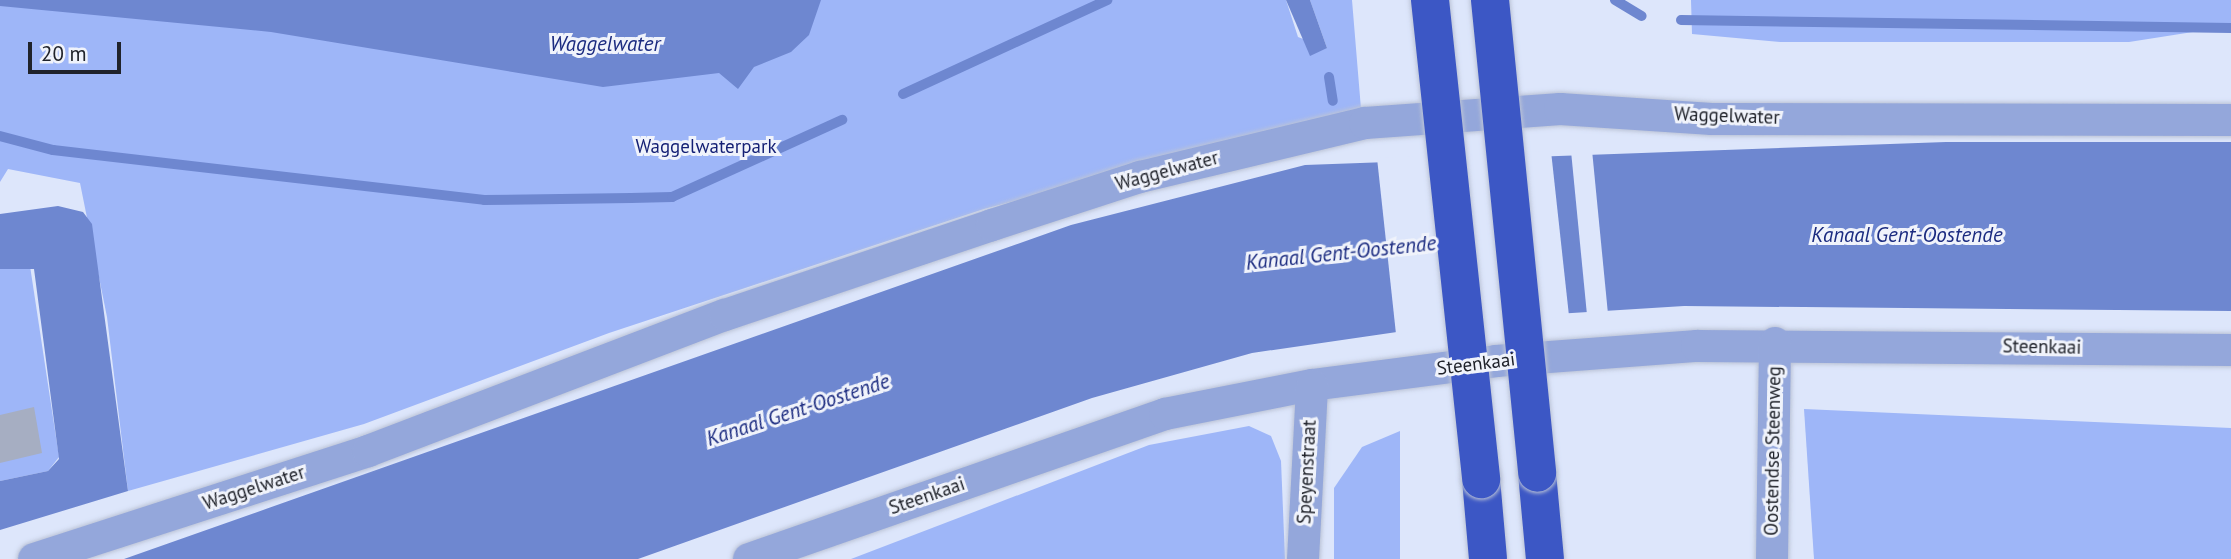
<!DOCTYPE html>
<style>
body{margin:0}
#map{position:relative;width:2231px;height:559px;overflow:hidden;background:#dde6fb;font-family:"PT Sans",sans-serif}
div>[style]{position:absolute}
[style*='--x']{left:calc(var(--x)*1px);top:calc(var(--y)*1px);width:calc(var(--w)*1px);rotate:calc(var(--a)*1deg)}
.green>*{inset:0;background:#9eb6f8}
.water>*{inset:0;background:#6e87d0}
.pier>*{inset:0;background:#dde6fb}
.stream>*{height:10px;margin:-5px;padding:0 5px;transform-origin:5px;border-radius:5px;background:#6e87d0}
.building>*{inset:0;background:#a6aec2}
.roads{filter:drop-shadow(0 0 2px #bbc3d6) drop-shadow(0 0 2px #bbc3d6)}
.street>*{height:32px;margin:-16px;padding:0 16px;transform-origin:16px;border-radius:16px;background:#94a7db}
.highway>*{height:38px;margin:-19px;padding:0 19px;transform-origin:19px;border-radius:19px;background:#3c57c5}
.bridges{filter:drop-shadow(0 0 2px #bbc3d6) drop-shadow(0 0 2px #bbc3d6)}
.highway-bridge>*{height:38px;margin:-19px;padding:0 19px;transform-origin:19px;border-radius:19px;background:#3c57c5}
span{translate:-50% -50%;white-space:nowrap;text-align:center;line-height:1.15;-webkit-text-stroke:6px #f0f3fb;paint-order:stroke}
.street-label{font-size:19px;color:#20232b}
.park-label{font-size:19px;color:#131f74}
.water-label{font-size:21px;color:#1b2b80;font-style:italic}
.scale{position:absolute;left:28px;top:42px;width:93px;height:32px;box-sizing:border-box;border:4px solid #20232b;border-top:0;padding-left:9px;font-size:21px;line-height:24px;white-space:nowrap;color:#20232b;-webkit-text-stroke:5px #f0f3fb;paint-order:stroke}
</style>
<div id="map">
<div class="green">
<i style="clip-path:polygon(0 0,1286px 0,1298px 37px,1327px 48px,1310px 0,1352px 0,1361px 109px,984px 209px,609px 333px,364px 424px,128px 491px,107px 317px,80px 183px,8px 169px,0 182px)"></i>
<i style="clip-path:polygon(1691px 0,2231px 0,2231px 26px,2129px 42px,1780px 42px,1692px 34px)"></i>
<i style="clip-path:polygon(30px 266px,59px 457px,48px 471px,0 481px,0 269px)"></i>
<i style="clip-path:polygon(1804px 409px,2231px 428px,2231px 559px,1814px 559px)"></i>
<i style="clip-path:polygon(1249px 426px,1271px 436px,1281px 461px,1285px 559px,851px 559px,1149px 445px)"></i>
<i style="clip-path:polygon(1400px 431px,1400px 559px,1334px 559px,1334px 488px,1362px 447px)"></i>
</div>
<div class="water">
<i style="clip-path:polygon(0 0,821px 0,809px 35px,791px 52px,754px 67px,738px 89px,719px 73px,603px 87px,271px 32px,0 6px)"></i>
<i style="clip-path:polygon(1286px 0,1310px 0,1327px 48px,1310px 56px)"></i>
<i style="clip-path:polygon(1946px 142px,2231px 142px,2231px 311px,1684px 306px,1493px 318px,1252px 353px,1092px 398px,638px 559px,124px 559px,1071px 225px,1305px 165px)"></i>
<i style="clip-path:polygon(58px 206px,83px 212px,92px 224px,128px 491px,0 530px,0 481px,48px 471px,59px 459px,34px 269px,0 269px,0 214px)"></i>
</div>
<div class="pier">
<i style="clip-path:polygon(1592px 150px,1608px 314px,1587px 315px,1571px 151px)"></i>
<i style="clip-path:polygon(1551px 151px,1569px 316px,1396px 334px,1377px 158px)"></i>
</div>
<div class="stream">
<i style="--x:1615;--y:0;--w:31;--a:31"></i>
<i style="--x:1681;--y:20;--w:550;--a:0.83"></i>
<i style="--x:1329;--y:77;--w:24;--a:81"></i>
<i style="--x:903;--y:94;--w:225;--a:-24.7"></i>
<i style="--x:0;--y:136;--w:55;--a:14.8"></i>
<i style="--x:53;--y:150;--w:434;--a:6.6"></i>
<i style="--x:484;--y:200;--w:147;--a:-0.8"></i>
<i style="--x:631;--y:198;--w:41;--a:-1.4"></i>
<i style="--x:672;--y:197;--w:187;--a:-24.4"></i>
</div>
<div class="building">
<i style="clip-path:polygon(34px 407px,42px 453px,0 463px,0 415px)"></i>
</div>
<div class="roads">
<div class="street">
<i style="--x:34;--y:559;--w:351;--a:-17.9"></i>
<i style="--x:368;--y:451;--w:382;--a:-20.9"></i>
<i style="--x:725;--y:315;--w:282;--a:-18.6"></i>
<i style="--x:992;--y:225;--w:156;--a:-18"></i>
<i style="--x:1140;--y:177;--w:231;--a:-13.5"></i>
<i style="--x:1365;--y:123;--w:196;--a:-4.1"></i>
<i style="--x:1560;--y:109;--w:152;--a:3.8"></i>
<i style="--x:1712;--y:119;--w:519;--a:0.11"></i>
<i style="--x:749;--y:559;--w:441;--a:-19.2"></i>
<i style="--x:1165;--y:414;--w:150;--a:-11.2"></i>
<i style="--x:1312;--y:385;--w:186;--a:-7.4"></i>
<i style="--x:1496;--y:361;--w:202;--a:-4.3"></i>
<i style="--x:1697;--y:346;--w:534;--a:0.43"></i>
<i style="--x:1303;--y:559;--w:174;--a:-87"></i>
<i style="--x:1772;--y:559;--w:216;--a:-89.2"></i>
</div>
<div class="highway">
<i style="--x:1537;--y:473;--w:86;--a:84.7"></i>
<i style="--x:1481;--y:479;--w:80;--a:85"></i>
</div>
</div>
<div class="bridges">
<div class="highway-bridge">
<i style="--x:1430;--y:0;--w:482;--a:83.9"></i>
<i style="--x:1490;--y:0;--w:475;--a:84.3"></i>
</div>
</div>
<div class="street-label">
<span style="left:1727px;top:116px;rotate:2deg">Waggelwater</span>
<span style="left:1167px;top:171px;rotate:-15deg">Waggelwater</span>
<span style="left:2042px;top:347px;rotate:1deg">Steenkaai</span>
<span style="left:1476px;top:364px;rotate:-7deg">Steenkaai</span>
<span style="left:1773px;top:451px;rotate:-89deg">Oostendse Steenweg</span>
<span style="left:1307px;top:472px;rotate:-87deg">Speyenstraat</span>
<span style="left:254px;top:488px;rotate:-18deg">Waggelwater</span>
<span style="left:927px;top:496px;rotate:-19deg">Steenkaai</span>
</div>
<div class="park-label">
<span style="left:706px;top:147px">Waggelwaterpark</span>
</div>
<div class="water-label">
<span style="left:605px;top:44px">Waggelwater</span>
<span style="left:1907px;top:235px">Kanaal Gent-Oostende</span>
<span style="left:1341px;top:253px;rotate:-6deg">Kanaal Gent-Oostende</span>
<span style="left:798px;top:410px;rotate:-18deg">Kanaal Gent-Oostende</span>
</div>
<div class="scale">20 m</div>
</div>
